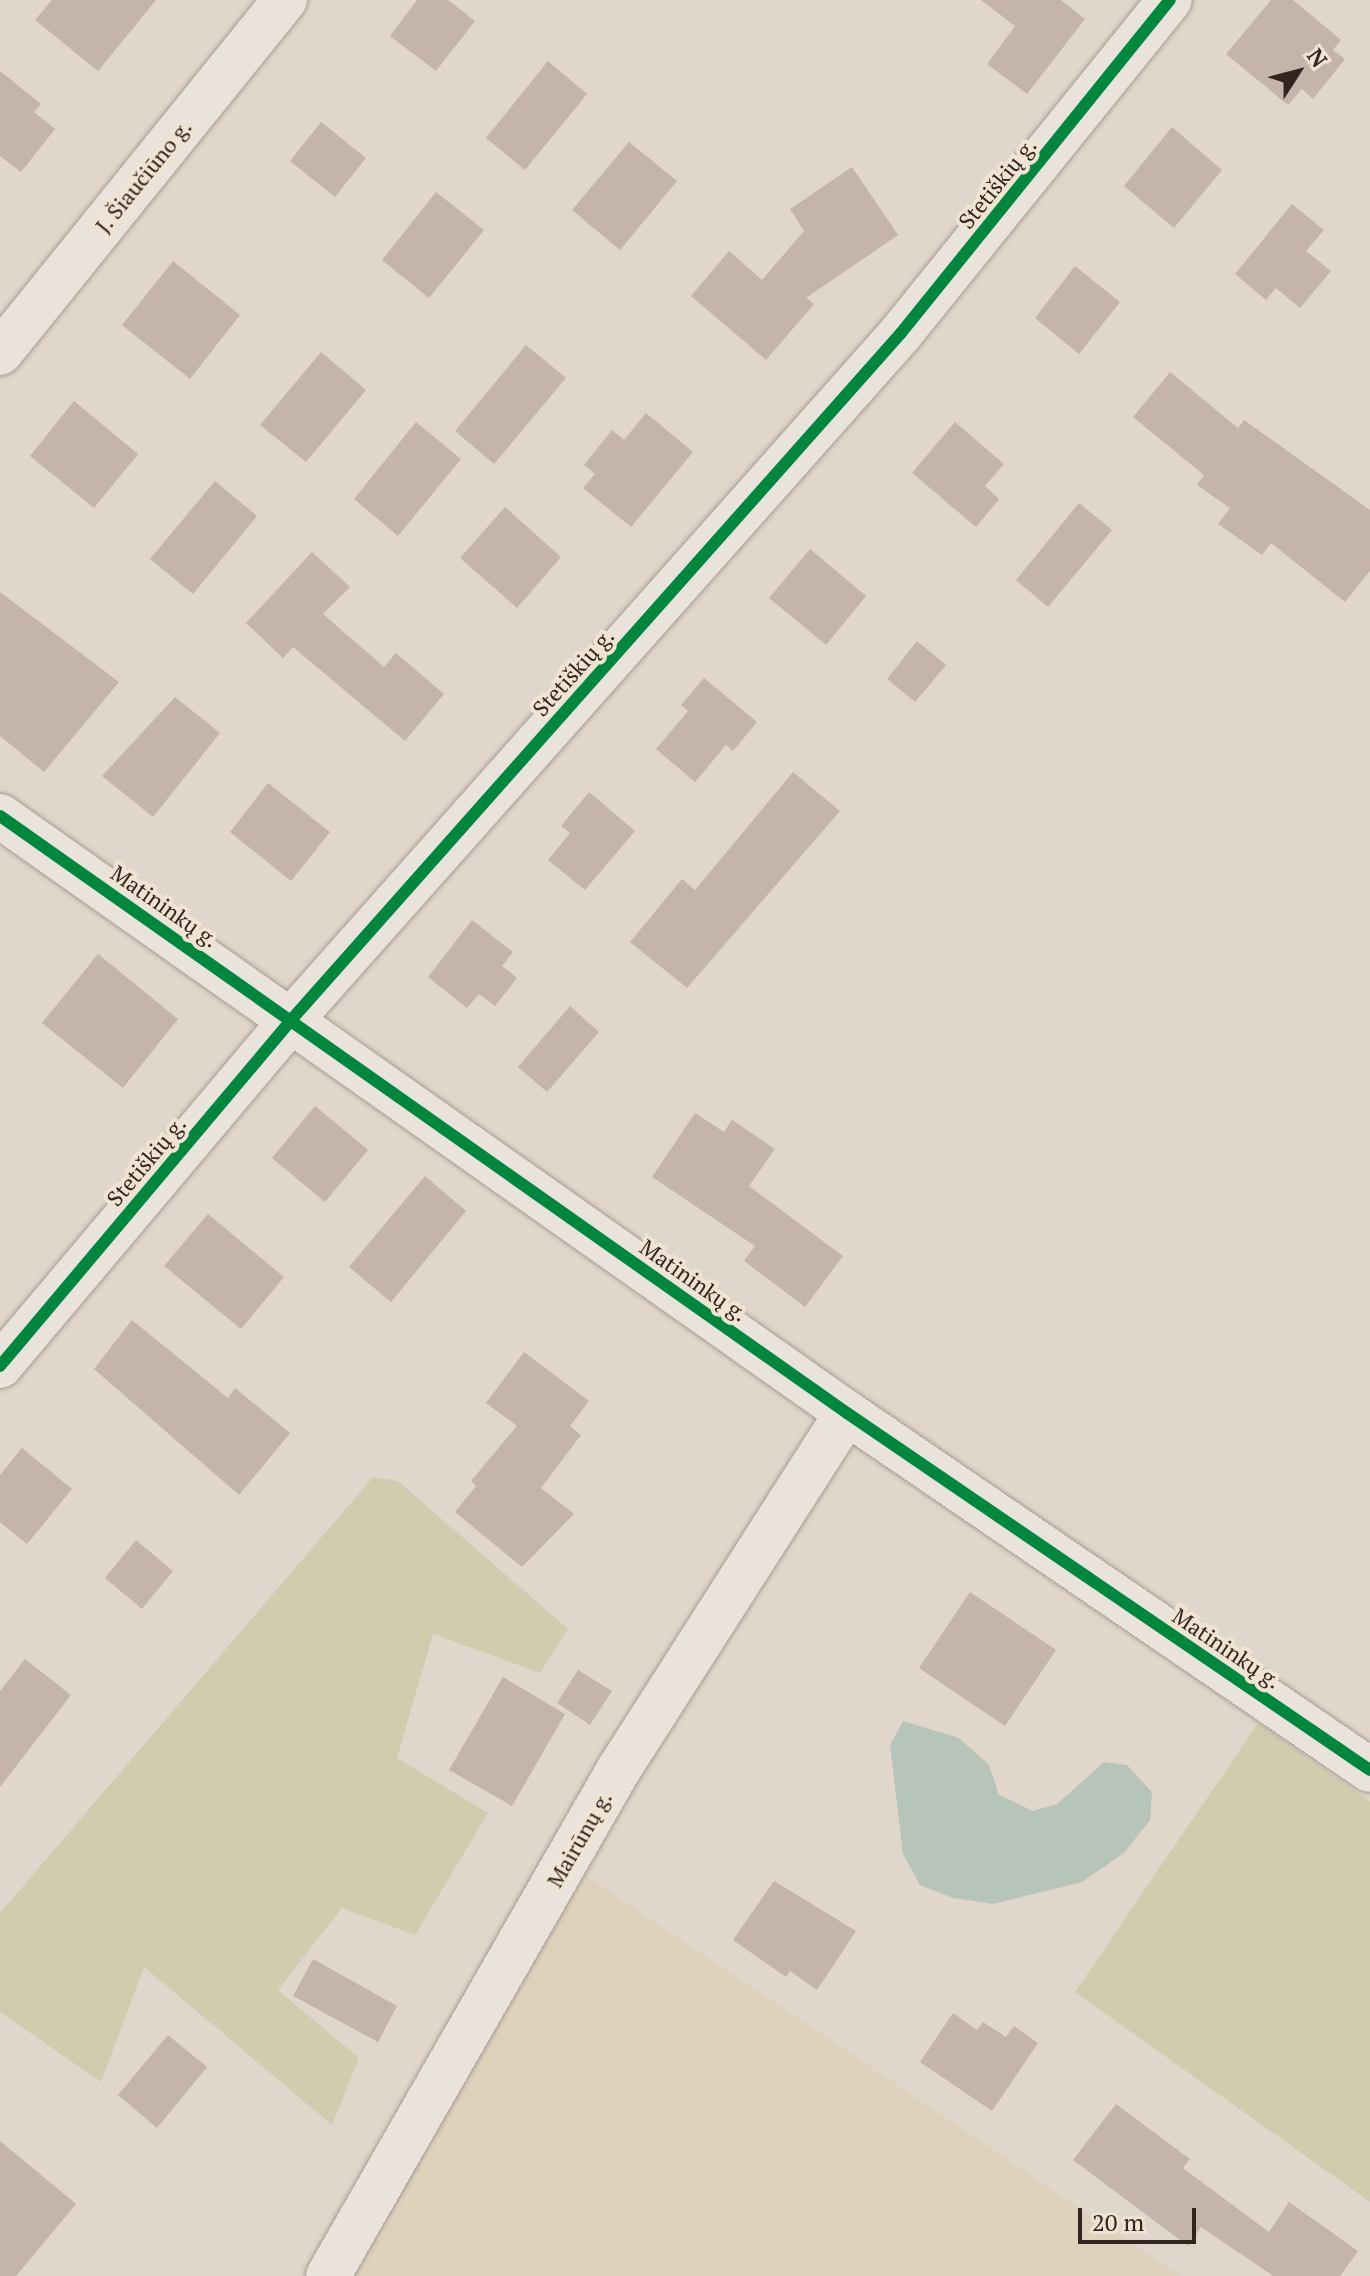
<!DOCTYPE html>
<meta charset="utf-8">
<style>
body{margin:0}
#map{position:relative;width:1370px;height:2276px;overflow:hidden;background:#e1d6cb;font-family:"PT Serif",serif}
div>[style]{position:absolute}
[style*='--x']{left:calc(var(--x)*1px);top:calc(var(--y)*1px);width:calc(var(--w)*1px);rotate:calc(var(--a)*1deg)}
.farmland>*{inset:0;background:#dfd2bd}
.green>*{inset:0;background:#d2ccaf}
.water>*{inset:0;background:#b6c4b9}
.building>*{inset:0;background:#c4b4ac}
.roads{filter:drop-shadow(0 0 2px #a69c95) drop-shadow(0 0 2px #a69c95)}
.minor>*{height:44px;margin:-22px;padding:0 22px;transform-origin:22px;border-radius:22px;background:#eae3dc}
.cycleway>*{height:12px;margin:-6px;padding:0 6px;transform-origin:6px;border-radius:6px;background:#00873e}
span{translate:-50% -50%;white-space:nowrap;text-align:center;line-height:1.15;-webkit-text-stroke:8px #f1e3d1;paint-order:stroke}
.street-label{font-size:22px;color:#32241e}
.north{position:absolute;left:1258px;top:32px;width:80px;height:80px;-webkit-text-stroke:6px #f1e3d1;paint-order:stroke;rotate:54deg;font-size:22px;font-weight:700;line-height:32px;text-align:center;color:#32241e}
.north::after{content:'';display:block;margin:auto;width:28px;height:36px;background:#32241e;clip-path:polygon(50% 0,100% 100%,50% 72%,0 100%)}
.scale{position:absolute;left:1078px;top:2208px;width:118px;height:36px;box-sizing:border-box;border:4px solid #32241e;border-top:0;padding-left:10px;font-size:24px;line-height:28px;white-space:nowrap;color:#32241e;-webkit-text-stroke:6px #f1e3d1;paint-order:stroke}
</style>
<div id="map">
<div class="farmland">
<i style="clip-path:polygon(578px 1870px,1181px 2276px,343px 2276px)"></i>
</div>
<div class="green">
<i style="clip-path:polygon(373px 1477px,398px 1481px,568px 1629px,540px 1673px,433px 1634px,397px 1758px,488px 1813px,415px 1935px,342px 1908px,278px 1990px,359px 2058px,332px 2125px,144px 1967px,101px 2082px,0 2012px,0 1913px)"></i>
<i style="clip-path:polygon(1258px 1723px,1370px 1801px,1370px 2202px,1075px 1992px)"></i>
</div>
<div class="water">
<i style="clip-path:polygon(903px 1721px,959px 1738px,989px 1765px,999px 1795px,1033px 1811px,1057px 1804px,1104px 1762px,1127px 1765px,1152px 1792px,1150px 1820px,1124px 1853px,1082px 1882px,993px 1904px,953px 1898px,920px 1885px,903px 1854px,890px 1745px)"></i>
</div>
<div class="building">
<i style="clip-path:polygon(52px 0,156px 0,98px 71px,35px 20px)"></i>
<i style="clip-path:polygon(417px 0,448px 0,475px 21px,436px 71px,390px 36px)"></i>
<i style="clip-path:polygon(981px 0,1061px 0,1085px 19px,1027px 94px,987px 64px,1015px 26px)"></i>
<i style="clip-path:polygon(1271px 0,1293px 0,1341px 40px,1333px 50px,1345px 59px,1313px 99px,1302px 89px,1288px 105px,1226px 54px)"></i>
<i style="clip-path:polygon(548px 61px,587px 94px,525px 170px,486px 138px)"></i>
<i style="clip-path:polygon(0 71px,41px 104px,34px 112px,55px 129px,21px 172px,0 156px)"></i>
<i style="clip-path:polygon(321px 122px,366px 158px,335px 197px,290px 161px)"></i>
<i style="clip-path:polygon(1172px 127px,1222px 170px,1174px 228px,1124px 186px)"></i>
<i style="clip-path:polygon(629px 142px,677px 181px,620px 250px,572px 210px)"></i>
<i style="clip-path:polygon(852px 167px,898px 235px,806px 298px,814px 304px,766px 360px,691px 296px,729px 251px,762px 280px,804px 231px,790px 209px)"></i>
<i style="clip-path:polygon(436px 192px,484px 230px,429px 298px,382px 260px)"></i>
<i style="clip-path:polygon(1292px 204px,1324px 230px,1306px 251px,1331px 271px,1300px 308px,1276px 288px,1266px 300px,1235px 274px)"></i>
<i style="clip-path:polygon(173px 261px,240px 315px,190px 379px,122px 325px)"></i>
<i style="clip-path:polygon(1075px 266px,1120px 302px,1079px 354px,1035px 318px)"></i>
<i style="clip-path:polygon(526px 345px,566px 378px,494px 464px,455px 431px)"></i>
<i style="clip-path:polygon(321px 352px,366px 390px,306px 462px,260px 425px)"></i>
<i style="clip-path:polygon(1170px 372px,1238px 428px,1244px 420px,1370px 510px,1370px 571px,1345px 602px,1271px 543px,1262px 555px,1218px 524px,1230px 508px,1197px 485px,1204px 475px,1133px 417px)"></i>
<i style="clip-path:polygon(74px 401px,138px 454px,94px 508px,30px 456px)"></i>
<i style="clip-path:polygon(646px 413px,693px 452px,631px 527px,583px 488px,595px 474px,584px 465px,612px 430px,624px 440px)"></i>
<i style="clip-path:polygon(416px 422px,461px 459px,398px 536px,354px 499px)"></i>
<i style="clip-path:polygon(955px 422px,1004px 464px,985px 486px,999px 499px,976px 527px,912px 473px)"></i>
<i style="clip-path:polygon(215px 481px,257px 516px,193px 594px,150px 559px)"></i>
<i style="clip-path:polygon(1079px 503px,1112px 530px,1048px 607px,1016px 580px)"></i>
<i style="clip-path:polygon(505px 507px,561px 557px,517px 608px,460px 558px)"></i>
<i style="clip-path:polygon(810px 549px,866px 596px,826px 645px,769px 598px)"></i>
<i style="clip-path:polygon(312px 552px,350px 587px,323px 614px,384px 667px,396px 653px,444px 694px,405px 741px,293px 647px,283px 658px,246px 623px)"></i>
<i style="clip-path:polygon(0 592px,119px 682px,44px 772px,0 736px)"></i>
<i style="clip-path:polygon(917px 641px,946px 665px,915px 702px,887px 679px)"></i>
<i style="clip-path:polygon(704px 678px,757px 722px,733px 751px,726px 745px,695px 782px,656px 749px,688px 711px,681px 705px)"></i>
<i style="clip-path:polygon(175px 697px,220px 733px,153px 817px,102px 776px)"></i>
<i style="clip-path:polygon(793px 772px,840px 811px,687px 988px,630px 942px,682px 879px,695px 890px)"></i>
<i style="clip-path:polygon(268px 783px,330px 832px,291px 881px,230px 832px)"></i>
<i style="clip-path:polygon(589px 792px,635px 831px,585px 890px,548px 860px,570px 833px,561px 826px)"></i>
<i style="clip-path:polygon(472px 920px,513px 952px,502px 966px,517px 978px,495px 1006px,479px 994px,467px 1008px,428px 977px)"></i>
<i style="clip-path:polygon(98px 954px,178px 1019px,123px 1088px,42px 1023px)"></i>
<i style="clip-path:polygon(570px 1006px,599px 1032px,547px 1092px,518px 1067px)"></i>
<i style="clip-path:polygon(315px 1106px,368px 1150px,325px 1202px,272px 1158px)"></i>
<i style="clip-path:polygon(695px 1113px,724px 1132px,732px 1120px,775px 1149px,749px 1186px,843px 1256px,805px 1307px,744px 1261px,755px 1246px,652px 1177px)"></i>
<i style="clip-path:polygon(425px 1176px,466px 1211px,391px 1302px,349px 1267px)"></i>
<i style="clip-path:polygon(208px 1214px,284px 1277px,241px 1329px,164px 1266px)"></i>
<i style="clip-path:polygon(132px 1320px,228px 1398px,235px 1388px,290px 1433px,239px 1495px,94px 1369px)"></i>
<i style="clip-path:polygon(524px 1352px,589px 1401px,570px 1426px,581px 1435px,541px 1488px,574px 1514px,522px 1567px,455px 1512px,476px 1486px,471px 1481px,517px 1426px,486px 1403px)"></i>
<i style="clip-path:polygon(22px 1448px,72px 1489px,27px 1544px,0 1522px,0 1475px)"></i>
<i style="clip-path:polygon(136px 1540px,173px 1571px,142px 1609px,105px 1578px)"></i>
<i style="clip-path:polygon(970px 1592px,1056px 1650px,1005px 1726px,919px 1668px)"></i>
<i style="clip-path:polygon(25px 1659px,71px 1695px,0 1787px,0 1691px)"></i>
<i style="clip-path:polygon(578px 1670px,612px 1691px,590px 1725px,557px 1703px)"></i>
<i style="clip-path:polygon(503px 1677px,565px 1714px,512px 1806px,449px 1770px)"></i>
<i style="clip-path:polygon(774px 1881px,856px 1931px,817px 1990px,790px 1971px,786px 1977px,733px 1940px)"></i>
<i style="clip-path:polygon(313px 1959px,397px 2006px,378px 2042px,293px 1996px)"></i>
<i style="clip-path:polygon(953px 2013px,977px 2030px,983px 2022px,1006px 2037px,1014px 2026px,1038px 2043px,992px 2111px,920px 2062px)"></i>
<i style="clip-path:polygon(168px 2035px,207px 2067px,157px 2128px,118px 2095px)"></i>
<i style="clip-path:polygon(1116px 2104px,1190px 2159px,1183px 2168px,1269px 2232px,1289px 2202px,1358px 2251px,1340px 2276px,1273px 2276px,1201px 2227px,1188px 2246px,1073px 2160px)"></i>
<i style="clip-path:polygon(0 2141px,76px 2204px,16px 2276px,0 2276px)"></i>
</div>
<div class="roads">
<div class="minor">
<i style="--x:0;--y:353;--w:454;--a:-51.1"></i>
<i style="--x:0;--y:816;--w:1036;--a:35.18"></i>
<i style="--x:847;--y:1413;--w:633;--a:34.32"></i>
<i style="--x:0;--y:1366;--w:454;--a:-49.9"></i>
<i style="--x:292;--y:1019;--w:917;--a:-48.4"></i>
<i style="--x:901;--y:333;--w:428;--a:-51.1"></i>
<i style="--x:328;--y:2276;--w:585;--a:-60.15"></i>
<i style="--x:619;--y:1769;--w:423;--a:-57.4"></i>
</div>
</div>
<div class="cycleway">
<i style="--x:0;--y:816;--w:1036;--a:35.18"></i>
<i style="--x:847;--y:1413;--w:633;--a:34.32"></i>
<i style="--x:0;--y:1366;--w:454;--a:-49.9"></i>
<i style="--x:292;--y:1019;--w:917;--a:-48.4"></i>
<i style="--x:901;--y:333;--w:428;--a:-51.1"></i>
</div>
<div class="street-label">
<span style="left:143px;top:176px;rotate:-51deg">J. Šiaučiūno g.</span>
<span style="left:997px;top:183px;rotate:-51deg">Stetiškių g.</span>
<span style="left:573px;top:672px;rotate:-48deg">Stetiškių g.</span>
<span style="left:165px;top:906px;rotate:35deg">Matininkų g.</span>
<span style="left:146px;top:1161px;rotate:-50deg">Stetiškių g.</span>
<span style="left:694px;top:1280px;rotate:35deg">Matininkų g.</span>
<span style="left:1227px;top:1648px;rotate:34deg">Matininkų g.</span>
<span style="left:579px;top:1839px;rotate:-60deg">Mairūnų g.</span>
</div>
<div class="north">N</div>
<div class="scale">20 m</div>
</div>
